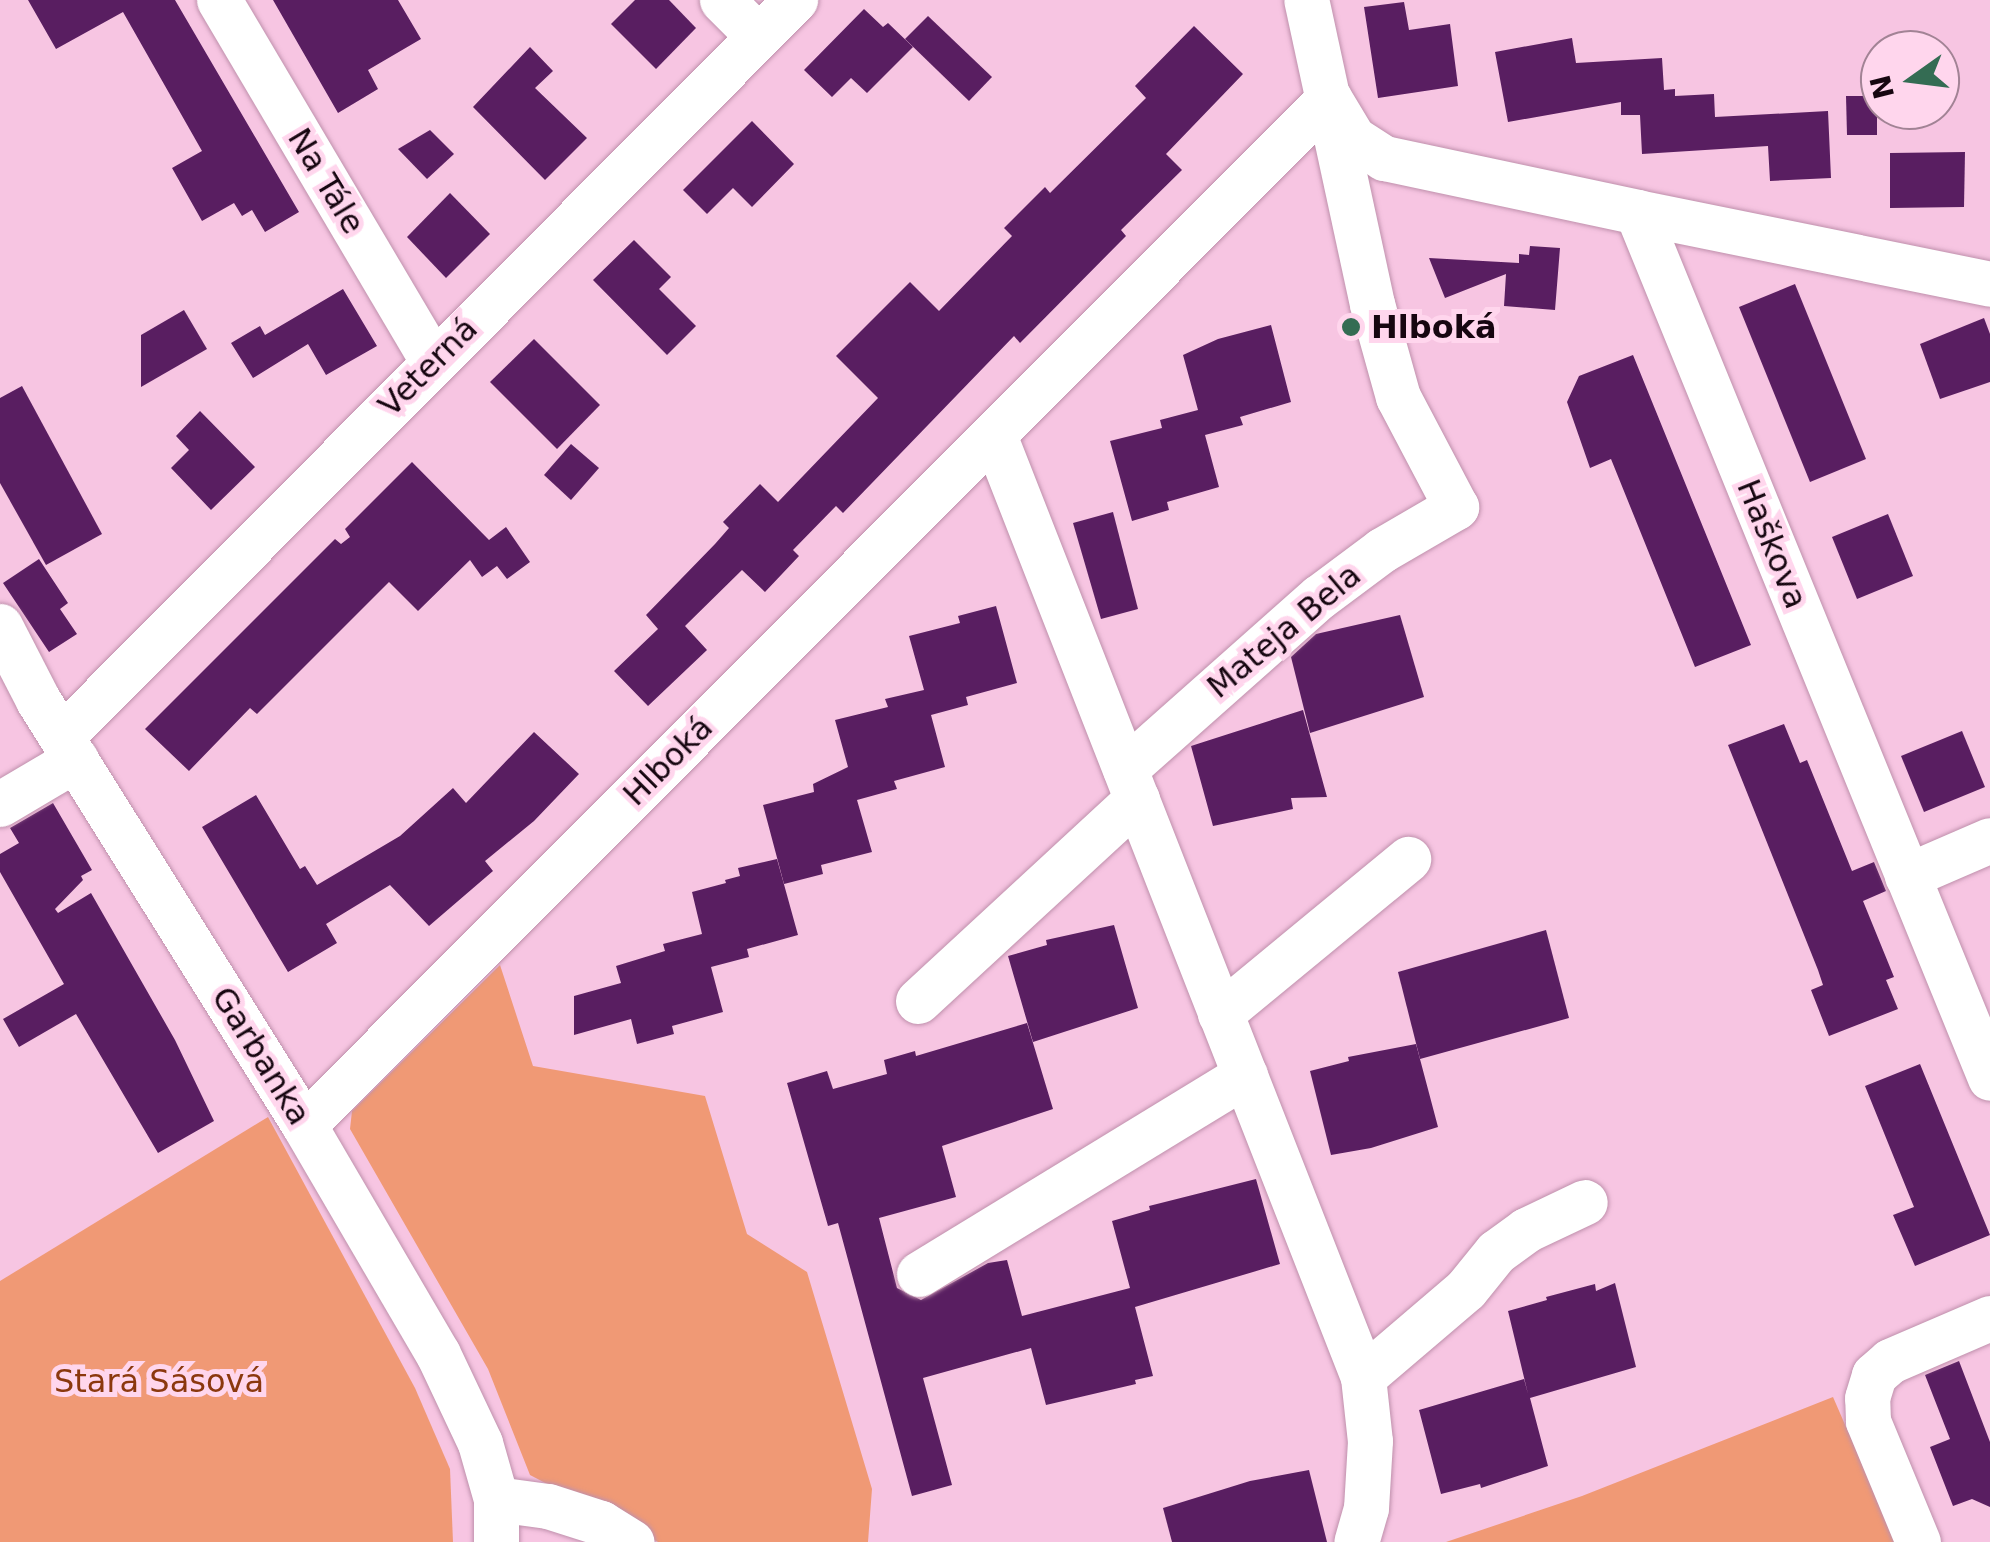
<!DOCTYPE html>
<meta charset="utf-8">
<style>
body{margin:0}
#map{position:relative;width:1990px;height:1542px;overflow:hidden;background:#f7c5e2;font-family:"DejaVu Sans",sans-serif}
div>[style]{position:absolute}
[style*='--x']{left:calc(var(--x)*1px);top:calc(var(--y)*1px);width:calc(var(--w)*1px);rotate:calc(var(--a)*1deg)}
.green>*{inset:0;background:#f09975}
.building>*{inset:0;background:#591e61}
.roads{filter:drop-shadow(0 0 2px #bf90ac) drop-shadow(0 0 2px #bf90ac)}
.minor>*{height:45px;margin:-22.5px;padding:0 22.5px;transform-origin:22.5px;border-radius:22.5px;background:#fff}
.dots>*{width:28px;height:28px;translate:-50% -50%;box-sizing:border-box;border:5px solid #ffd6ed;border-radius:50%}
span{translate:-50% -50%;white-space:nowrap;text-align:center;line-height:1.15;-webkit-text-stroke:10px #ffd6ed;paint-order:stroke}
.street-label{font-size:32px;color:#160610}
.poi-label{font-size:32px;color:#160610;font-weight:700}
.left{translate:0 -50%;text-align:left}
.park-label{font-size:32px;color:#8b380e}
.north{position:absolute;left:1860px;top:30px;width:100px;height:100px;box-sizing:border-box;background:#ffd6ed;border:2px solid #a28395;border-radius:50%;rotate:256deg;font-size:28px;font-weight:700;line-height:40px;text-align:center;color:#160610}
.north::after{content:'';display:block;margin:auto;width:35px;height:45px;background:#346c53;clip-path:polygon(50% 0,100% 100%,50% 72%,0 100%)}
</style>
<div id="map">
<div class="green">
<i style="clip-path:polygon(500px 965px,533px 1066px,705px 1096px,747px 1234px,807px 1272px,872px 1489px,868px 1542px,658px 1542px,530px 1475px,488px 1369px,350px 1129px,352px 1111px)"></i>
<i style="clip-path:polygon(268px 1117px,415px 1388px,450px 1469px,453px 1542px,0 1542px,0 1281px)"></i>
<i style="clip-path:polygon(1833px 1397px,1896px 1542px,1446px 1542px,1582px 1496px)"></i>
</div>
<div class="building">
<i style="clip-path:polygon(28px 0,175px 0,299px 212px,265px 232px,252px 210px,242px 216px,234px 203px,202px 221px,172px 168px,202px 151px,123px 12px,56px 49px)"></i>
<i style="clip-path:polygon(273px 0,398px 0,421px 39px,368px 70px,378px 89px,338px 113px)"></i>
<i style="clip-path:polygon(635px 0,669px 0,696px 28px,656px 69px,611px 24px)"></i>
<i style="clip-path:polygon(1404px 2px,1409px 30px,1450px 24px,1458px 86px,1378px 98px,1364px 7px)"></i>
<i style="clip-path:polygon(864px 9px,883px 27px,888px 23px,913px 47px,867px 93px,851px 78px,832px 97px,804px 70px)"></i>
<i style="clip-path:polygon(928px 16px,992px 77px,969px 101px,905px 39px)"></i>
<i style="clip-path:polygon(1194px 26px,1243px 74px,1166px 154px,1182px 170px,1121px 230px,1126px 236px,1020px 343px,1014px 336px,843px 513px,836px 506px,793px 550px,799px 556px,765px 592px,742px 570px,685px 626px,707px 650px,648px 706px,614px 671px,658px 629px,646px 615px,715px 544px,729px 528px,723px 522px,760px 484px,778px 502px,878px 398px,836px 356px,910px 282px,939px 311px,1012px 236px,1004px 228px,1045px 187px,1050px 193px,1146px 98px,1135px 86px)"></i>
<i style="clip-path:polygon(1572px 38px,1576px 63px,1662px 58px,1664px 90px,1675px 89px,1675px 96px,1714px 94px,1715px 117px,1828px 111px,1831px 178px,1770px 181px,1768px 146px,1642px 154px,1640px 115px,1621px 115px,1621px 102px,1508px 122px,1495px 52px)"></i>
<i style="clip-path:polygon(530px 47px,553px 71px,535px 88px,587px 138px,545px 180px,473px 107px)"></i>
<i style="clip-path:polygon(1846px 96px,1877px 96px,1877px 135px,1847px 135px)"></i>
<i style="clip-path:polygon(752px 121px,794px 164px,752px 207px,733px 188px,707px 214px,683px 190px)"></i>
<i style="clip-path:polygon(430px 130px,454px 154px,427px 179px,398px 149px)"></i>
<i style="clip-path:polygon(1965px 152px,1964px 207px,1890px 208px,1890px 153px)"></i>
<i style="clip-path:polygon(450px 193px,490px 234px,446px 278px,407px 237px)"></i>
<i style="clip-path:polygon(634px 240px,671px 277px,659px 289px,696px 326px,667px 355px,593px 280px)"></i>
<i style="clip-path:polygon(1530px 246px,1560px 248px,1555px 310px,1504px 306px,1506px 274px,1445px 298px,1429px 258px,1519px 263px,1519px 254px,1529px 255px)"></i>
<i style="clip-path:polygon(1795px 284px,1866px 459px,1810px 482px,1739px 307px)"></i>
<i style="clip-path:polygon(343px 289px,377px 346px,326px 375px,308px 344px,253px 378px,231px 343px,260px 326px,265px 335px)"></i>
<i style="clip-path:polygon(184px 310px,207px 349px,141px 387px,141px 335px)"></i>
<i style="clip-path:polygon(1984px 318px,1990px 334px,1990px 382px,1940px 399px,1920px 344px)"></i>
<i style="clip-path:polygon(1271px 325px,1291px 402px,1240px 417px,1243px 425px,1205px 435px,1219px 487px,1167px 502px,1169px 510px,1132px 521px,1110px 441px,1162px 428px,1160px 420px,1198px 410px,1183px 355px,1218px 339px)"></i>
<i style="clip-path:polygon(534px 339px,600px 405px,557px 449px,490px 382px)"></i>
<i style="clip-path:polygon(1633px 355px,1751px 645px,1695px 667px,1611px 459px,1590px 468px,1567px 402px,1579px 376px)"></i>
<i style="clip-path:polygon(22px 386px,102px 534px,46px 565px,0 483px,0 398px)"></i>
<i style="clip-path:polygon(200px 411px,255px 467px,211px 510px,171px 468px,189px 450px,176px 436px)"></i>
<i style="clip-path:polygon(571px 444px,599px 468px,571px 500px,544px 475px)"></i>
<i style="clip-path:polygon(412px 462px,489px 540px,506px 527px,530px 562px,507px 579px,497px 566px,482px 577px,470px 560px,418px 611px,389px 582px,257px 714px,250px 708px,189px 771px,145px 729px,335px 539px,341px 544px,350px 537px,345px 529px)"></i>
<i style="clip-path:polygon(1113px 512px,1138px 609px,1101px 619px,1073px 523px)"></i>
<i style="clip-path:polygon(1888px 514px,1913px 576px,1857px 599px,1832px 537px)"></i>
<i style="clip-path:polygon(39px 559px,68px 603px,60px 609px,77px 634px,49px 652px,3px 583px)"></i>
<i style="clip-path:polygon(996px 606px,1017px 683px,966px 697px,968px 705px,931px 715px,945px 767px,894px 781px,897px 789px,857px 800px,872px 852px,821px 865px,823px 874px,784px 884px,763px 805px,814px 792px,813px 784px,848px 767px,835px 720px,888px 707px,885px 699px,924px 690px,909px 636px,960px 623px,958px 616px)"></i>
<i style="clip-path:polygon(1400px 615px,1424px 697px,1310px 733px,1291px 657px,1316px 634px)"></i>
<i style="clip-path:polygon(1303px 710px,1327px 797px,1291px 798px,1293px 809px,1213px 826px,1191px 746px)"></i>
<i style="clip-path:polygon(1784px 724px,1800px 763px,1807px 760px,1852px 871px,1874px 862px,1886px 891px,1863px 901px,1894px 977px,1886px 980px,1898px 1009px,1829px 1036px,1811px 990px,1823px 985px,1818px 970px,1728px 745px)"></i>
<i style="clip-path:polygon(1962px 731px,1985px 787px,1924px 812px,1901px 756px)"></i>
<i style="clip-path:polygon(534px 732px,579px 774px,534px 821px,485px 861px,493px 871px,429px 926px,390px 885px,326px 924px,337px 943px,288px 972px,202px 827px,256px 795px,300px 869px,305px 866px,317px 885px,400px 836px,453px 788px,466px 803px)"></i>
<i style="clip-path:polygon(53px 803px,92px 870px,81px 876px,83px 880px,55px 909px,58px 913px,91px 893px,175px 1040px,214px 1121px,158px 1153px,76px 1014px,19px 1047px,3px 1019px,64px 984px,0 872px,0 854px,19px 843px,10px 828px)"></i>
<i style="clip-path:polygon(777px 859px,798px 935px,747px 949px,749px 957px,711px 967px,723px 1012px,672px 1026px,674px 1034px,637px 1044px,631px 1019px,574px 1035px,574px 996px,621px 983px,616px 966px,665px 951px,663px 944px,702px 934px,692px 892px,726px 883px,725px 880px,740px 876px,738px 868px)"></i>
<i style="clip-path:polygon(1114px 925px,1138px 1008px,1033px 1042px,1008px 956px,1047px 945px,1046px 940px)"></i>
<i style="clip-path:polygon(1546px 930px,1569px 1018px,1420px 1059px,1398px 972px)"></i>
<i style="clip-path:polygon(1027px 1023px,1053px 1109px,942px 1146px,956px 1197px,879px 1218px,897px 1288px,921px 1300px,988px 1263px,1007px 1260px,1022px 1316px,1130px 1288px,1112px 1221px,1150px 1210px,1149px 1206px,1256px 1179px,1280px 1264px,1135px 1307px,1153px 1376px,1135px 1380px,1136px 1384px,1046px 1405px,1031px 1348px,923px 1378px,952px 1485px,912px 1496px,838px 1223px,828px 1226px,787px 1083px,827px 1071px,833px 1089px,887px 1074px,884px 1060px,915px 1051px,916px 1056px)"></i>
<i style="clip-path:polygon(1416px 1044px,1438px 1127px,1371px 1148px,1331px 1155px,1310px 1071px,1349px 1061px,1348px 1057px)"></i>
<i style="clip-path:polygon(1920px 1064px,1990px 1235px,1915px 1266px,1893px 1215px,1914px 1207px,1865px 1086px)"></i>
<i style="clip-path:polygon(1615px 1283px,1636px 1367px,1530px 1398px,1548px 1466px,1481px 1488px,1480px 1484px,1441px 1494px,1419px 1410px,1524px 1379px,1528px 1394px,1508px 1311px,1547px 1300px,1546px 1297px,1595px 1284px,1596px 1291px)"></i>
<i style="clip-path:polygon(1959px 1361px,1990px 1442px,1990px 1507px,1972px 1499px,1953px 1506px,1930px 1447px,1950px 1439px,1925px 1375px)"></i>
<i style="clip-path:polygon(1309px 1470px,1327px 1542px,1172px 1542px,1163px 1508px,1250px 1481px)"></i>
</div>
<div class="roads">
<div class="minor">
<i style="--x:219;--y:0;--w:421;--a:59.4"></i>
<i style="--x:722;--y:0;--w:51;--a:45"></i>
<i style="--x:1329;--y:98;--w:47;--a:59"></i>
<i style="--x:1353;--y:138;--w:37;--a:33"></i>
<i style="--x:1384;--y:158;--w:259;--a:12"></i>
<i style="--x:1637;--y:212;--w:935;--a:67.82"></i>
<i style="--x:1637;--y:212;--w:360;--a:11.5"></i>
<i style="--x:994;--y:435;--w:1012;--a:68.61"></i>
<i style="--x:1363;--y:1377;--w:64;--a:83.8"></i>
<i style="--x:1370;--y:1441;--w:67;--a:93.4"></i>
<i style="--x:1366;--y:1508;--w:35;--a:106"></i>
<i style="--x:0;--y:626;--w:83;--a:62.8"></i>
<i style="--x:38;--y:700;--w:501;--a:57.96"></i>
<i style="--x:304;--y:1125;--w:265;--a:59.7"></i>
<i style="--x:438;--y:1354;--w:98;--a:64.7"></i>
<i style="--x:480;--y:1443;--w:58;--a:74.1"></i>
<i style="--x:496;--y:1499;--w:43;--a:90"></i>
<i style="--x:62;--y:736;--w:1039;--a:-45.12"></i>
<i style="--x:1125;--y:769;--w:259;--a:-41.6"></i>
<i style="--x:1319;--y:597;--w:79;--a:-36.7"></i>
<i style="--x:1382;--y:550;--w:86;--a:-30.2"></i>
<i style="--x:1456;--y:507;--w:124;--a:-117.8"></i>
<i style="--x:1398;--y:397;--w:97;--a:-105.6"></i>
<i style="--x:1372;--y:304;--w:311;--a:-102.2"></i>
<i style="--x:0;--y:804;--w:88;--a:-30.6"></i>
<i style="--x:1907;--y:876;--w:90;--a:-23.4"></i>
<i style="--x:918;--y:1001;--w:298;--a:-42.7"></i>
<i style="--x:1220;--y:1014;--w:244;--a:-39.5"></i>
<i style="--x:304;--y:1125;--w:1451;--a:-45.06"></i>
<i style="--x:919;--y:1274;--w:382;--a:-31.4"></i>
<i style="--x:1363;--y:1377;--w:135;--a:-40.5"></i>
<i style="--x:1466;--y:1289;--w:48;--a:-51"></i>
<i style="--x:1496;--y:1252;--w:37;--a:-36"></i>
<i style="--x:1526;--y:1230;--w:65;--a:-25.4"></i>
<i style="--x:496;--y:1499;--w:52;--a:7.7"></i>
<i style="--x:548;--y:1506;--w:56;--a:17.8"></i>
<i style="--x:601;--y:1523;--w:36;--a:32"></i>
<i style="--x:1918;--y:1542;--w:131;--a:-112.5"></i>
<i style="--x:1868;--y:1421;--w:23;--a:-92"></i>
<i style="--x:1867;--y:1398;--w:24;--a:-73"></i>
<i style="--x:1874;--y:1375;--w:21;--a:-41"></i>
<i style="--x:1890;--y:1361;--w:109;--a:-23.3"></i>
</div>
</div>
<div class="dots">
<i style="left:1351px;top:327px;background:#346c53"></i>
</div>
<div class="street-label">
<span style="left:326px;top:181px;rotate:59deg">Na Tále</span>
<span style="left:428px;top:367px;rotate:-45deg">Veterná</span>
<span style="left:1772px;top:544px;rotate:68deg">Haškova</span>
<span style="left:1284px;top:631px;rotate:-40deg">Mateja Bela</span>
<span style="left:668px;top:761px;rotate:-45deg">Hlboká</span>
<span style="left:261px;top:1056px;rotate:58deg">Garbanka</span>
</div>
<div class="poi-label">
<span class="left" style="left:1371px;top:327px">Hlboká</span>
</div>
<div class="park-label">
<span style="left:159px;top:1381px">Stará Sásová</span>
</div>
<div class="north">N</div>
</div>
